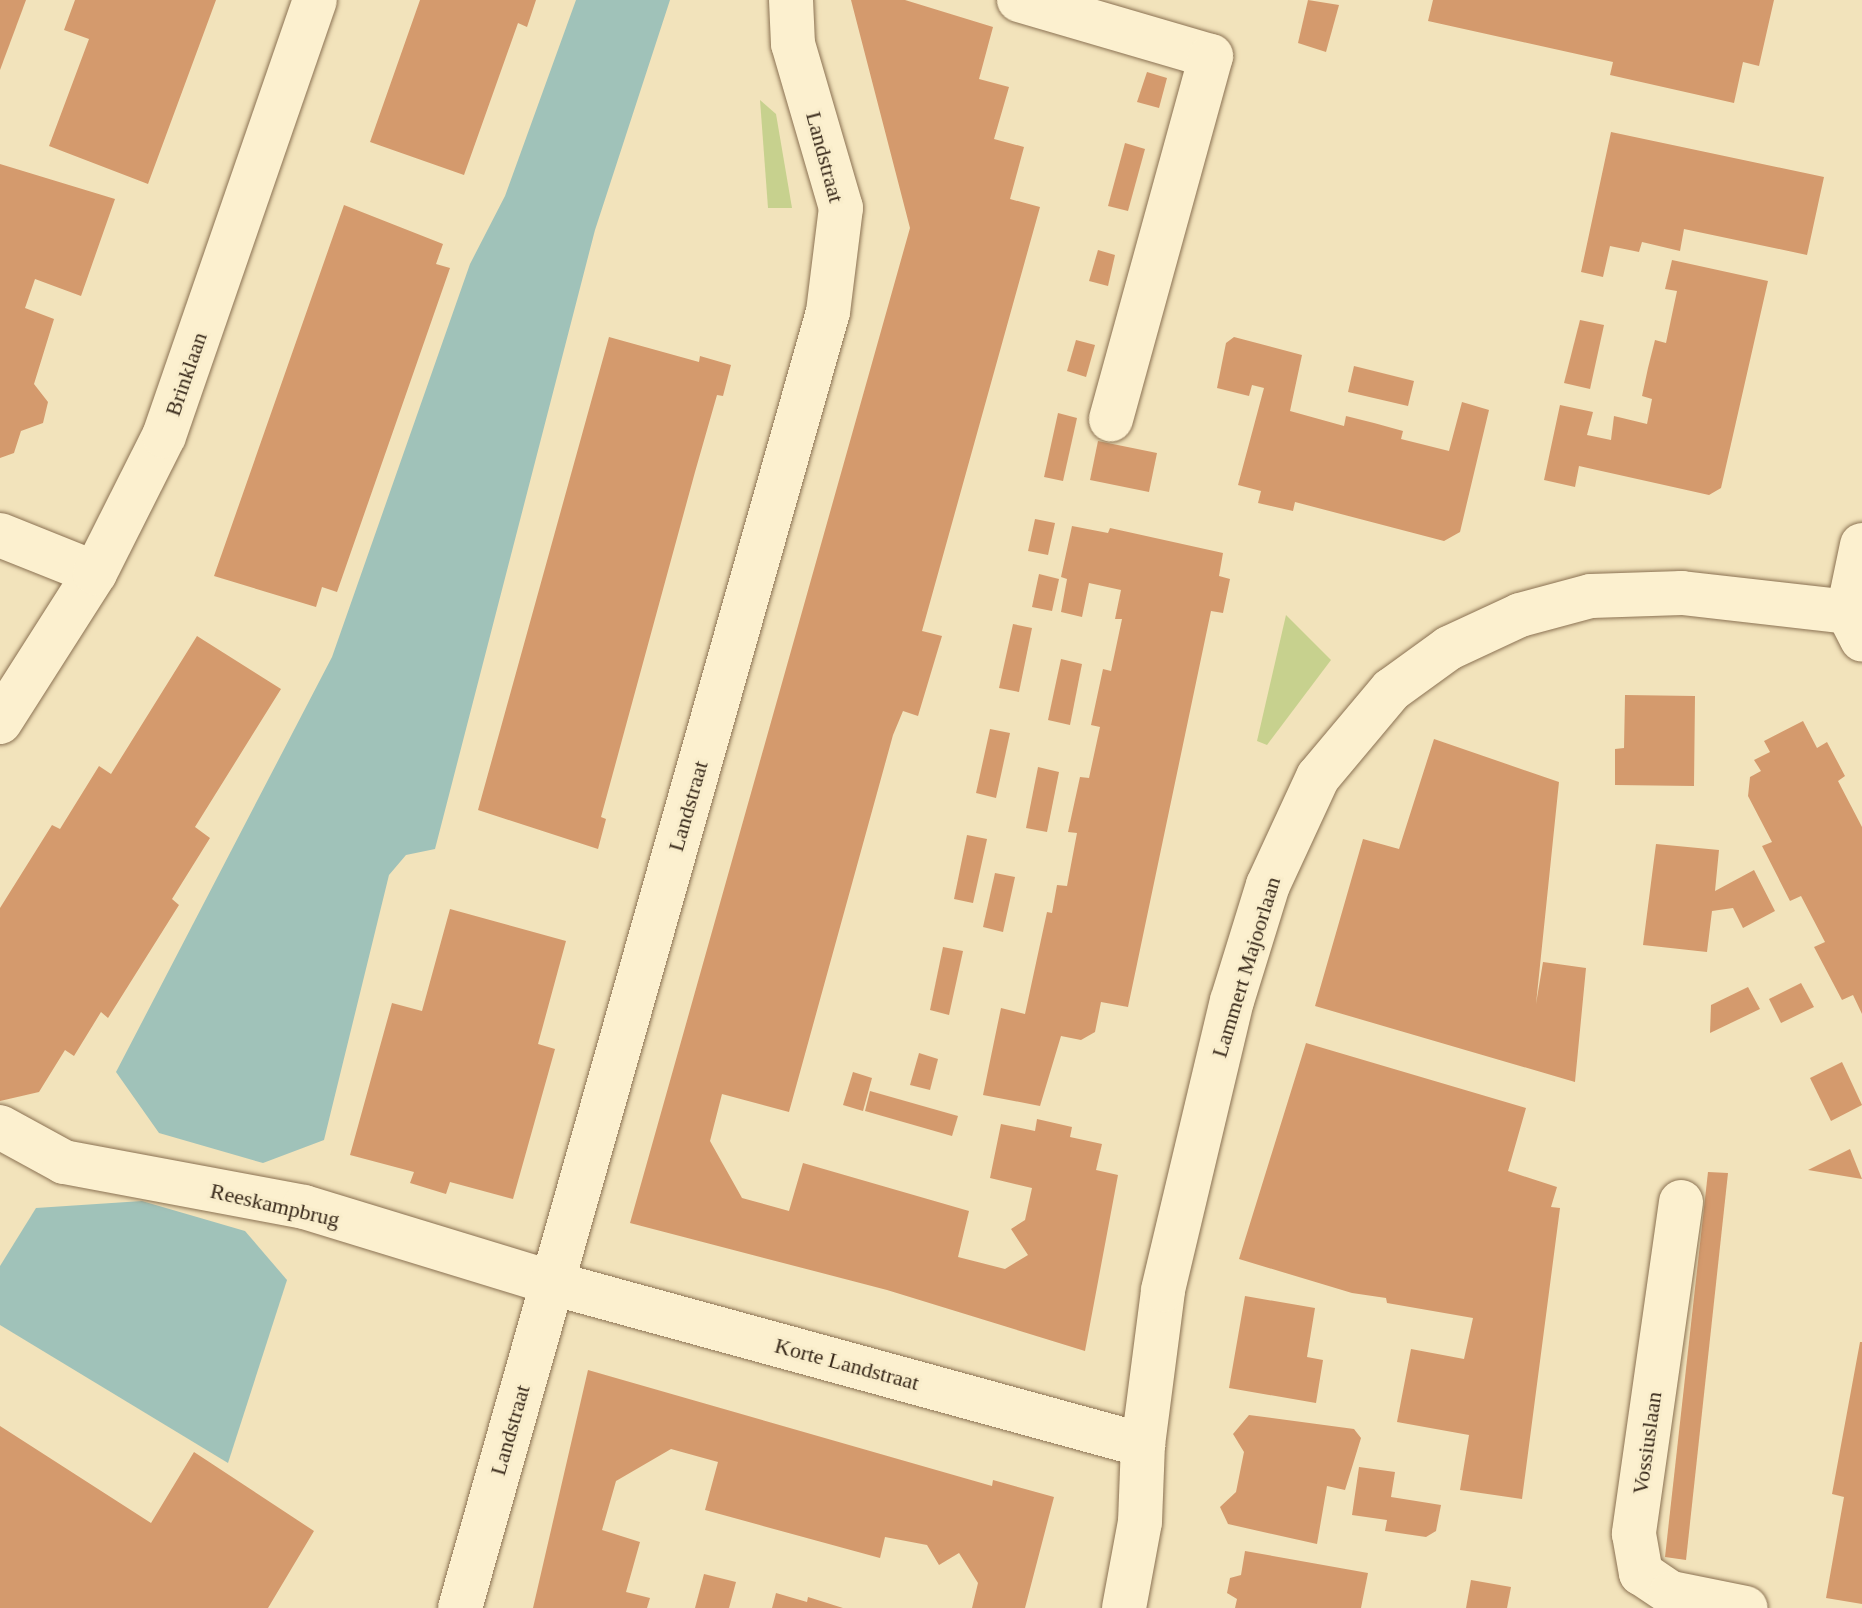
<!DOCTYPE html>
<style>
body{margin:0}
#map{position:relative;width:1862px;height:1608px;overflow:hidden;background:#f2e3bb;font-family:Georgia,serif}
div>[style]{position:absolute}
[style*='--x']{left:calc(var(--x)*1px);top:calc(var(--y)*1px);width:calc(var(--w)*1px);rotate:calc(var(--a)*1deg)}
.green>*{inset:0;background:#c7d18e}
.water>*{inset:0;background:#a0c2b9}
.building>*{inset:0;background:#d49a6d}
.roads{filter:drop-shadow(0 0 2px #8b7253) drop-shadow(0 0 2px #8b7253)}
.minor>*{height:44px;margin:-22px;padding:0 22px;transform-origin:22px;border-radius:22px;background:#fcf0cf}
span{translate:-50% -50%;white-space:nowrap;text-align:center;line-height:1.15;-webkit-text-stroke:6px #f9edcb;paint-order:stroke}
.street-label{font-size:22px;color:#38291a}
</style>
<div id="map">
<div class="green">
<i style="clip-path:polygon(760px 100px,776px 114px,792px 208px,768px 208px)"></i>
<i style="clip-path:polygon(1286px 615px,1331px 660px,1267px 745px,1257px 741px)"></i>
</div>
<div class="water">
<i style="clip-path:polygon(576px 0,670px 0,595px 230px,435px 849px,406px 855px,389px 875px,324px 1140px,263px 1163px,159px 1133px,116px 1072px,332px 657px,470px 264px,505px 196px)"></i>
<i style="clip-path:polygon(142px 1201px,245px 1231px,287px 1280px,228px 1463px,0 1325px,0 1266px,36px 1208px)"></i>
</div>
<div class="building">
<i style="clip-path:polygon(0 0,26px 0,0 70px)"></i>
<i style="clip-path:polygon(75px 0,216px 0,148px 184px,49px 146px,89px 39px,64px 30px)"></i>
<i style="clip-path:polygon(420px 0,536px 0,527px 27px,518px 23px,464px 175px,370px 142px)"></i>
<i style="clip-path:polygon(851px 0,905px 0,993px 27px,979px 79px,1009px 87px,994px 139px,1024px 147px,1010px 199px,1040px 207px,922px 631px,942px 636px,918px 716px,903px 711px,893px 735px,789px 1112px,722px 1094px,710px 1141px,742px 1198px,789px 1211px,803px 1163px,969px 1211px,958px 1257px,1005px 1269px,1028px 1255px,1011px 1229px,1025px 1220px,1032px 1188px,990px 1178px,1001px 1124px,1035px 1131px,1037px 1119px,1072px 1127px,1070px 1137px,1102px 1144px,1096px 1170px,1118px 1175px,1085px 1351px,887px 1290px,630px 1223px,910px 228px)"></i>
<i style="clip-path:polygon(1308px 0,1339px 5px,1326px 52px,1298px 43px)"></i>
<i style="clip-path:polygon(1433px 0,1774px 0,1759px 66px,1743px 62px,1734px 103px,1610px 75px,1613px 62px,1428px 21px)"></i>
<i style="clip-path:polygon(1147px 72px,1167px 78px,1159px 108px,1137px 102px)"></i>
<i style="clip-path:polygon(1611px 132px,1824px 177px,1807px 255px,1684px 229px,1680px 251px,1642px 242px,1639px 252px,1610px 246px,1603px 277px,1581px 272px)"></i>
<i style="clip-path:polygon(1125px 143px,1145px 149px,1128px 211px,1108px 206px)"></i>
<i style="clip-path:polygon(0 164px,115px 199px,81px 296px,35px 279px,25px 308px,54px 319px,34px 384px,48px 402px,43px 423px,21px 431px,14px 453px,0 458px)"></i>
<i style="clip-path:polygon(344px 205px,443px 244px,436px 264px,450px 268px,337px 592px,322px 587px,316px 607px,214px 576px)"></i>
<i style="clip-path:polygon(1098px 250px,1115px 255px,1108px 286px,1089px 281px)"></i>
<i style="clip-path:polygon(1672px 260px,1768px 281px,1721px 488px,1709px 495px,1579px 466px,1575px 487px,1544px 480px,1560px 405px,1593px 412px,1587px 435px,1611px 440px,1614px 416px,1647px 424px,1652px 399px,1642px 396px,1648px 368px,1655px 340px,1666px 343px,1677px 291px,1665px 289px)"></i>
<i style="clip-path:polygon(1580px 320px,1604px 325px,1590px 389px,1564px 383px)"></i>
<i style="clip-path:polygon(609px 337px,699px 362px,700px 356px,731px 365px,723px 396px,717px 395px,695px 472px,601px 817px,606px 819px,598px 849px,478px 810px)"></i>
<i style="clip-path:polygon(1234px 337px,1302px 355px,1290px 411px,1344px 426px,1346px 416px,1374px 423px,1403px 431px,1401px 439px,1449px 451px,1462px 402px,1489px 410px,1460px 532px,1444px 541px,1295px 502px,1293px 511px,1258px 503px,1261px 491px,1238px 485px,1264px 388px,1252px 385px,1249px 396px,1217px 388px,1226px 343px)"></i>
<i style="clip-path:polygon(1076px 340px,1095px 345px,1086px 377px,1067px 371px)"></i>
<i style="clip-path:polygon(1354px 366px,1414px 381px,1408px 406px,1348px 392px)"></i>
<i style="clip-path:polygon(1058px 413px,1077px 418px,1063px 481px,1044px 477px)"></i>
<i style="clip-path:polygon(1098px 441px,1157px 453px,1149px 492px,1090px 480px)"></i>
<i style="clip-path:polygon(1035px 519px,1055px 523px,1048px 555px,1028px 551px)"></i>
<i style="clip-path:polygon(1072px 526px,1108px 533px,1110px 528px,1223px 553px,1219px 576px,1230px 579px,1223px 613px,1211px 611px,1128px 1007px,1101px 1002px,1095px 1032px,1081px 1040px,1061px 1036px,1040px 1106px,983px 1095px,1001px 1008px,1025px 1014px,1047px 912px,1052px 913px,1057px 885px,1067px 886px,1077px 833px,1068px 832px,1080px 777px,1089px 778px,1100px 727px,1091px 725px,1103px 669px,1111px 671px,1122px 619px,1115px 619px,1121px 590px,1089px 583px,1082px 617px,1061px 612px,1067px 579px,1061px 577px)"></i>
<i style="clip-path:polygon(1039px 574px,1059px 579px,1052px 611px,1032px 607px)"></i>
<i style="clip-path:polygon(1013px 624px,1032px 628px,1019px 692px,999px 688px)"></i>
<i style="clip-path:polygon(197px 636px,281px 689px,195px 827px,210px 838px,172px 899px,179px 905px,108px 1018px,101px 1012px,74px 1056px,65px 1050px,39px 1092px,0 1101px,0 908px,52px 825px,60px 829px,99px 766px,111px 774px)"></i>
<i style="clip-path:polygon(1061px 659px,1082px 664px,1070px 725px,1048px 720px)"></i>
<i style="clip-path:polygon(1625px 695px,1695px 696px,1694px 786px,1615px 785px,1615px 749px,1624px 748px)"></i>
<i style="clip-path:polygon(1803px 721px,1817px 748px,1827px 742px,1845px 776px,1838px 781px,1862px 827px,1862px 1014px,1853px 995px,1842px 1000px,1814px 947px,1825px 942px,1801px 896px,1790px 901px,1762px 846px,1772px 842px,1748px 796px,1750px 777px,1761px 771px,1754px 760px,1770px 752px,1764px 741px)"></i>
<i style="clip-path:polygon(990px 729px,1010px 733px,996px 798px,976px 793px)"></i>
<i style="clip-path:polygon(1434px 739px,1559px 782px,1536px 1004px,1543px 962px,1586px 968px,1575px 1082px,1315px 1006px,1363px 839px,1399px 849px)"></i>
<i style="clip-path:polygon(1038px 767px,1059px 772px,1047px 832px,1026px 828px)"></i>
<i style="clip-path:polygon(967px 835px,987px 839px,973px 903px,954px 899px)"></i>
<i style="clip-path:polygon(1656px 844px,1719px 850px,1715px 891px,1754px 870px,1775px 911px,1743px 928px,1733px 908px,1712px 911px,1707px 952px,1643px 945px)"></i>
<i style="clip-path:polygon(995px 873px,1015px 877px,1003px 932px,983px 927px)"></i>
<i style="clip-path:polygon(450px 909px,566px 941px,538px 1044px,555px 1049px,513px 1199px,450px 1182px,446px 1194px,410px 1183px,414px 1172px,350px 1155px,392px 1003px,422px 1011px)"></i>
<i style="clip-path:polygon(943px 947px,963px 951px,949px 1015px,930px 1010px)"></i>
<i style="clip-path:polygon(1801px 983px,1814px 1007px,1781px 1023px,1769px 999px)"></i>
<i style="clip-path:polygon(1748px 987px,1760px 1009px,1710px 1033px,1711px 1005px)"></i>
<i style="clip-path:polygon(1306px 1043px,1526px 1108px,1508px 1171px,1557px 1187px,1551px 1207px,1560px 1208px,1522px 1499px,1460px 1490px,1469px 1435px,1397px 1422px,1411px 1349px,1464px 1359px,1473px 1318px,1387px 1303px,1386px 1298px,1352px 1293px,1239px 1259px)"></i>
<i style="clip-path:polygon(919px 1053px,938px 1059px,930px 1090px,910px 1085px)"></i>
<i style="clip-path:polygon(1842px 1062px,1862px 1105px,1831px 1121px,1810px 1078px)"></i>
<i style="clip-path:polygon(853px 1072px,872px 1078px,863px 1111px,843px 1105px)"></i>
<i style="clip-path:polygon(870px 1091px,958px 1116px,952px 1136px,865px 1111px)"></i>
<i style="clip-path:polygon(1850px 1149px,1862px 1179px,1808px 1170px)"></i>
<i style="clip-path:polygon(1708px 1172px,1728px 1173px,1686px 1560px,1665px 1557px)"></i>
<i style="clip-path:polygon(1245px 1296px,1315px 1308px,1307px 1357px,1323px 1360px,1316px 1403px,1229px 1388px)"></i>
<i style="clip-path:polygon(1860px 1342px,1862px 1342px,1862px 1604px,1826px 1598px,1844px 1497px,1832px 1494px)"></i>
<i style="clip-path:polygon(588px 1370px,992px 1486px,993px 1480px,1054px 1497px,1025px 1608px,972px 1608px,978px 1583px,959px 1553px,939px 1565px,927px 1545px,885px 1537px,880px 1558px,705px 1510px,718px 1462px,671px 1449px,616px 1481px,602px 1530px,640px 1542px,626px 1592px,650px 1598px,647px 1608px,533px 1608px)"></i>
<i style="clip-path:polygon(1249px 1415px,1354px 1429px,1361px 1438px,1345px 1490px,1327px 1486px,1317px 1544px,1228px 1524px,1220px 1507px,1236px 1492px,1244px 1452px,1233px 1434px)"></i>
<i style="clip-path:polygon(0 1426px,151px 1523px,194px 1452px,314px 1531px,268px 1608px,0 1608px)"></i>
<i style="clip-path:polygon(1359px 1467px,1395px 1472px,1391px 1497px,1441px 1505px,1436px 1531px,1426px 1537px,1385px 1531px,1387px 1520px,1352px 1515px)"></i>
<i style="clip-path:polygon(1245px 1551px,1368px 1573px,1361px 1608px,1235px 1608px,1237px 1599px,1227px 1593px,1230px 1578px,1241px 1575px)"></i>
<i style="clip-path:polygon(704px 1574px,736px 1582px,729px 1608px,695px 1608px)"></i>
<i style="clip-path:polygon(1471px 1580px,1511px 1587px,1507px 1608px,1466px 1608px)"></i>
<i style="clip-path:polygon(776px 1593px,807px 1602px,808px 1597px,843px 1608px,772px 1608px)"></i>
</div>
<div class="roads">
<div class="minor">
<i style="--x:1019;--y:0;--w:200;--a:16.3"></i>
<i style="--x:1211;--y:56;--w:377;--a:105.4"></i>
<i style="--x:0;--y:535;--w:102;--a:21.8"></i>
<i style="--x:1862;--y:545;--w:68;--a:101.8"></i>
<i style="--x:1848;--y:612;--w:31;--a:63"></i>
<i style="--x:0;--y:722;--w:177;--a:-57.5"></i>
<i style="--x:95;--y:573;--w:153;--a:-63.3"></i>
<i style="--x:164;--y:436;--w:461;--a:-70.9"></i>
<i style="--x:0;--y:1127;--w:73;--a:28.7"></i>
<i style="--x:64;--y:1162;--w:244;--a:10.6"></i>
<i style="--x:304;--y:1207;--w:259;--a:17"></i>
<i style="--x:552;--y:1283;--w:613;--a:15.33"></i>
<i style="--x:1681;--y:1202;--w:335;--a:98.1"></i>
<i style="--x:1634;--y:1534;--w:40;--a:80"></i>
<i style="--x:1641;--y:1573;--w:36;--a:34"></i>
<i style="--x:1671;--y:1593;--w:76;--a:11.3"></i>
<i style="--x:460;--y:1608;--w:1347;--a:-74.15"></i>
<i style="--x:828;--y:312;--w:105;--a:-82.9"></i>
<i style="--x:841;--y:208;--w:171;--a:-106.3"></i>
<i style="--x:793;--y:44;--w:44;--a:-92.6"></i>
<i style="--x:1124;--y:1608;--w:87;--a:-79.5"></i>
<i style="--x:1140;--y:1522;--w:77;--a:-87.8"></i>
<i style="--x:1143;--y:1445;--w:156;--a:-82.6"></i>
<i style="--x:1163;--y:1290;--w:297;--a:-76.6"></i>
<i style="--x:1232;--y:1001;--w:121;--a:-72.8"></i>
<i style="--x:1268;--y:885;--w:119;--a:-65.2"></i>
<i style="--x:1318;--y:777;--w:114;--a:-50"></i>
<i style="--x:1391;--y:690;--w:72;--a:-35.9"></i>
<i style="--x:1449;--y:648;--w:78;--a:-24.9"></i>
<i style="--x:1520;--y:615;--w:73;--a:-15"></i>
<i style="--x:1591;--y:596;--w:91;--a:-1.9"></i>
<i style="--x:1682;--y:593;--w:167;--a:6.5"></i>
</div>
</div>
<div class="street-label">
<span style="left:825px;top:157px;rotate:75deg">Landstraat</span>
<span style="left:186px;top:374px;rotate:-71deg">Brinklaan</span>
<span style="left:688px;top:806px;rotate:-74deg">Landstraat</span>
<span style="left:1246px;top:967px;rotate:-73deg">Lammert Majoorlaan</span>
<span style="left:275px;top:1205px;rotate:13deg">Reeskampbrug</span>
<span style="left:847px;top:1364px;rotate:15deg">Korte Landstraat</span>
<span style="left:510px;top:1430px;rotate:-74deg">Landstraat</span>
<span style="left:1647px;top:1443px;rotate:-82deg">Vossiuslaan</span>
</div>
</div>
